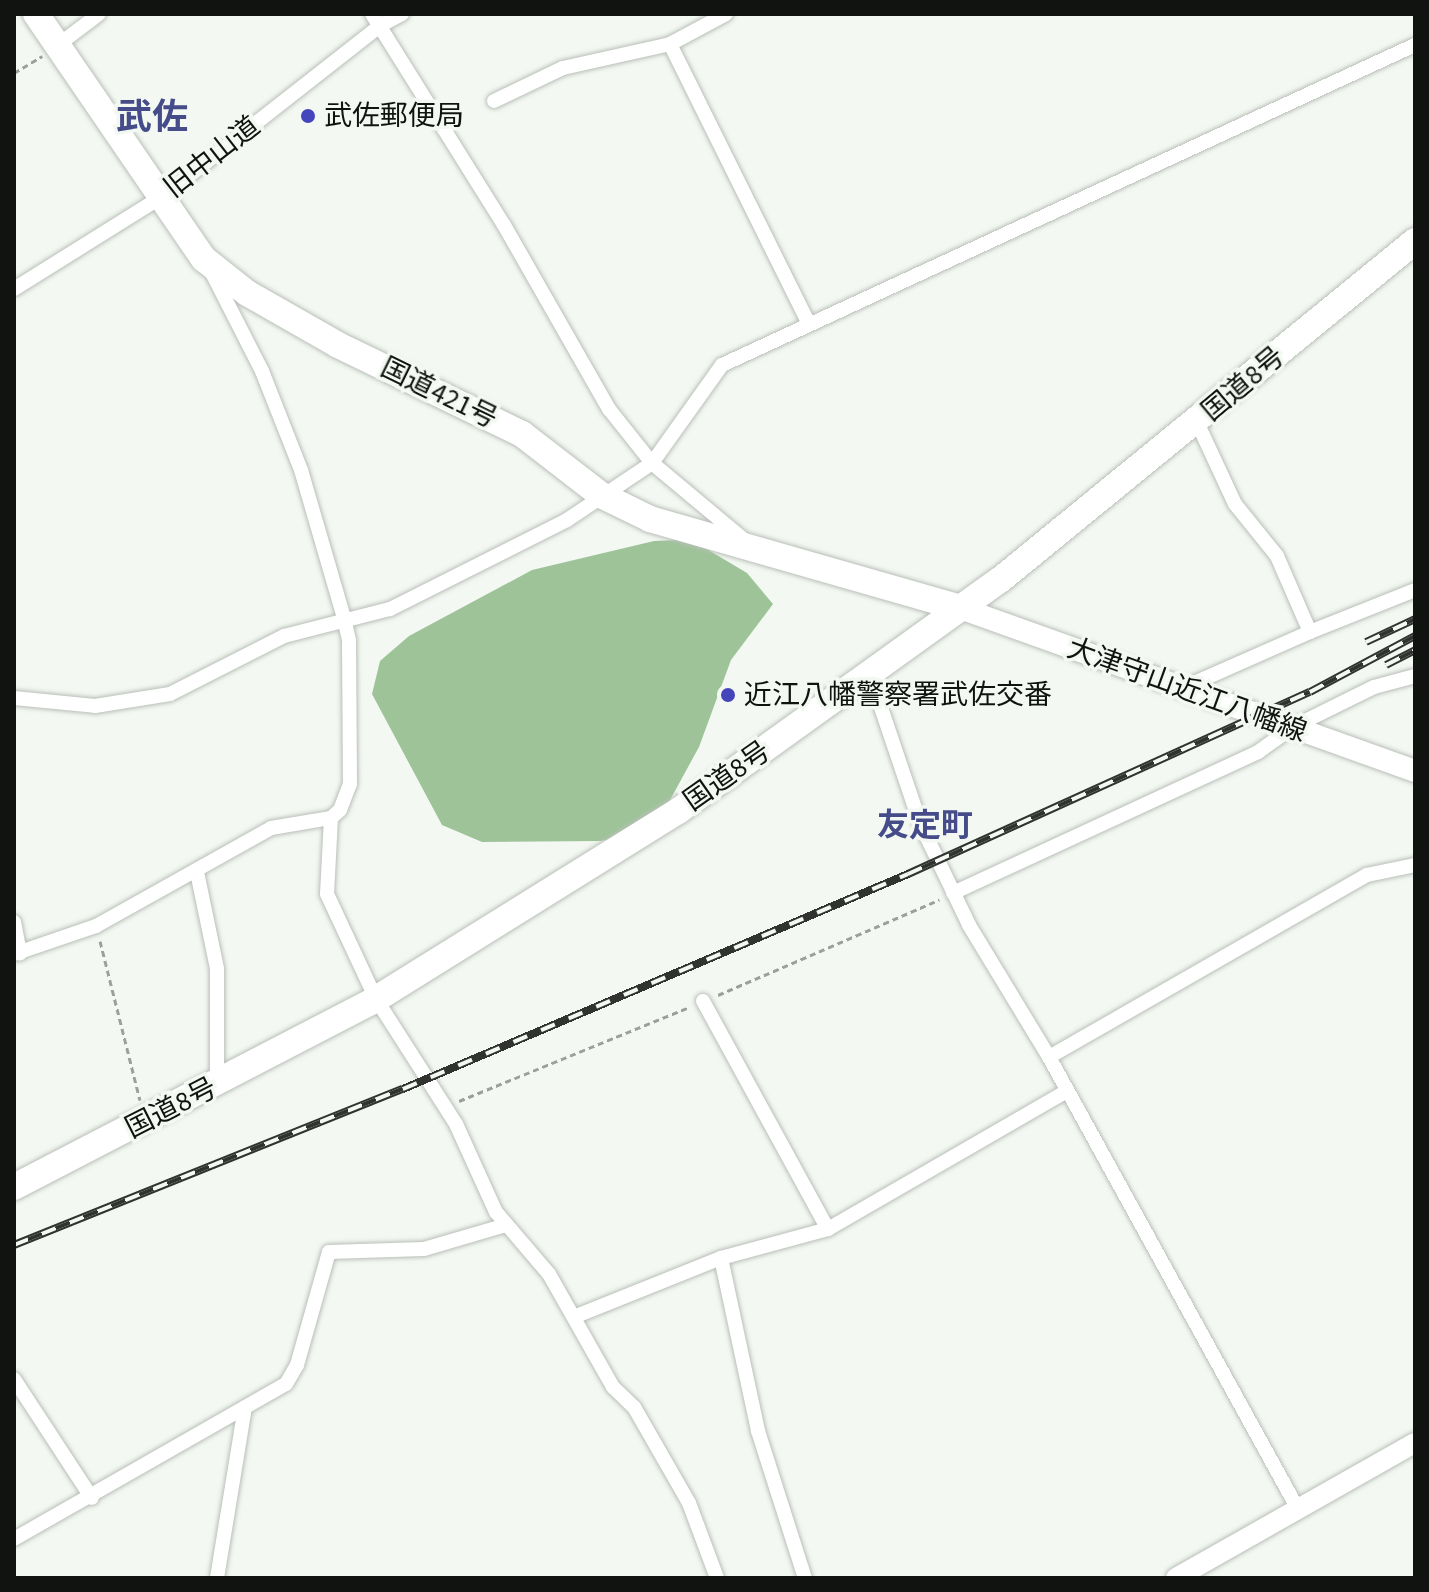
<!DOCTYPE html>
<meta charset="utf-8">
<style>
body{margin:0}
#map{position:relative;width:1429px;height:1592px;overflow:hidden;background:#f3f9f2;font-family:"Source Sans 3","Noto Sans JP",sans-serif}
div>[style]{position:absolute}
[style*='--x']{left:calc(var(--x)*1px);top:calc(var(--y)*1px);width:calc(var(--w)*1px);rotate:calc(var(--a)*1deg)}
.forest>*{inset:0;background:#9ec399}
.path>*{height:3px;margin-top:-1.5px;transform-origin:0;background:repeating-linear-gradient(90deg,#9ca09b 0 6px,transparent 0 10px)}
.roads{filter:drop-shadow(0 0 2px #b9bfb8) drop-shadow(0 0 2px #b9bfb8)}
.street>*{height:14px;margin:-7px;padding:0 7px;transform-origin:7px;border-radius:7px;background:#fff}
.secondary>*{height:20px;margin:-10px;padding:0 10px;transform-origin:10px;border-radius:10px;background:#fff}
.primary>*{height:22px;margin:-11px;padding:0 11px;transform-origin:11px;border-radius:11px;background:#fff}
.highway>*{height:26px;margin:-13px;padding:0 13px;transform-origin:13px;border-radius:13px;background:#fff}
.rail>*{height:8px;margin-top:-4px;transform-origin:0;background:repeating-linear-gradient(90deg,#f3f9f2 0 15px,#30332f 0 30px);box-sizing:border-box;border-block:2px solid #30332f}
.dots>*{width:22px;height:22px;translate:-50% -50%;box-sizing:border-box;border:4px solid #f3f9f2;border-radius:50%}
span{translate:-50% -50%;white-space:nowrap;text-align:center;line-height:1.15;-webkit-text-stroke:7px #f3f9f2;paint-order:stroke}
.poi-label{font-size:28px;color:#111310}
.left{translate:0 -50%;text-align:left}
.street-label{font-size:28px;color:#111310}
.quarter-label{font-size:32px;color:#454c89;font-weight:700}
.district-label{font-size:36px;color:#454c89;font-weight:700}
.frame{position:absolute;inset:0;border:16px solid #111310;pointer-events:none}
</style>
<div id="map">
<div class="forest">
<i style="clip-path:polygon(678px 540px,705px 548px,747px 573px,773px 604px,731px 660px,699px 747px,664px 811px,633px 834px,601px 841px,482px 842px,442px 825px,372px 694px,380px 661px,409px 636px,532px 570px,654px 541px)"></i>
</div>
<div class="path">
<i style="--x:14;--y:73;--w:33;--a:-31"></i>
<i style="--x:100;--y:941;--w:164;--a:75.9"></i>
<i style="--x:718;--y:995;--w:241;--a:-23.3"></i>
<i style="--x:459;--y:1101;--w:248;--a:-22.2"></i>
</div>
<div class="roads">
<div class="street">
<i style="--x:372;--y:14;--w:249;--a:58"></i>
<i style="--x:504;--y:225;--w:212;--a:60.3"></i>
<i style="--x:609;--y:409;--w:69;--a:51.5"></i>
<i style="--x:652;--y:463;--w:125;--a:39.8"></i>
<i style="--x:726;--y:14;--w:64;--a:151.8"></i>
<i style="--x:670;--y:44;--w:310;--a:63.6"></i>
<i style="--x:58;--y:45;--w:51;--a:-37.1"></i>
<i style="--x:494;--y:101;--w:76;--a:-25.6"></i>
<i style="--x:563;--y:68;--w:110;--a:-12.6"></i>
<i style="--x:14;--y:289;--w:176;--a:-32"></i>
<i style="--x:163;--y:196;--w:277;--a:-38.1"></i>
<i style="--x:381;--y:25;--w:24;--a:-28"></i>
<i style="--x:1310;--y:632;--w:113;--a:-21.8"></i>
<i style="--x:870;--y:675;--w:156;--a:71.3"></i>
<i style="--x:920;--y:823;--w:113;--a:64.3"></i>
<i style="--x:969;--y:925;--w:154;--a:58.8"></i>
<i style="--x:1049;--y:1057;--w:518;--a:61.16"></i>
<i style="--x:1183;--y:688;--w:139;--a:-23.8"></i>
<i style="--x:1310;--y:632;--w:83;--a:-113.5"></i>
<i style="--x:1277;--y:556;--w:67;--a:-128.9"></i>
<i style="--x:1235;--y:504;--w:90;--a:-114.9"></i>
<i style="--x:14;--y:698;--w:81;--a:5.6"></i>
<i style="--x:95;--y:706;--w:76;--a:-9.1"></i>
<i style="--x:170;--y:694;--w:128;--a:-27"></i>
<i style="--x:284;--y:636;--w:109;--a:-14.3"></i>
<i style="--x:390;--y:609;--w:198;--a:-26.7"></i>
<i style="--x:567;--y:520;--w:102;--a:-33.8"></i>
<i style="--x:652;--y:463;--w:120;--a:-54.5"></i>
<i style="--x:722;--y:365;--w:763;--a:-24.79"></i>
<i style="--x:331;--y:818;--w:76;--a:93"></i>
<i style="--x:327;--y:894;--w:116;--a:65"></i>
<i style="--x:376;--y:999;--w:148;--a:57.4"></i>
<i style="--x:456;--y:1124;--w:97;--a:65.6"></i>
<i style="--x:496;--y:1212;--w:82;--a:49.5"></i>
<i style="--x:549;--y:1274;--w:130;--a:60.5"></i>
<i style="--x:613;--y:1387;--w:29;--a:44"></i>
<i style="--x:634;--y:1407;--w:111;--a:60.2"></i>
<i style="--x:689;--y:1503;--w:80;--a:69.5"></i>
<i style="--x:197;--y:872;--w:99;--a:78.3"></i>
<i style="--x:217;--y:969;--w:115;--a:90"></i>
<i style="--x:953;--y:893;--w:336;--a:-24.8"></i>
<i style="--x:1258;--y:752;--w:43;--a:-35.5"></i>
<i style="--x:1293;--y:727;--w:90;--a:-26.3"></i>
<i style="--x:1374;--y:687;--w:42;--a:-15"></i>
<i style="--x:14;--y:922;--w:32;--a:79"></i>
<i style="--x:14;--y:954;--w:87;--a:-18.9"></i>
<i style="--x:96;--y:926;--w:201;--a:-29.2"></i>
<i style="--x:271;--y:828;--w:61;--a:-9.5"></i>
<i style="--x:331;--y:818;--w:12;--a:-42"></i>
<i style="--x:340;--y:810;--w:28;--a:-69"></i>
<i style="--x:350;--y:784;--w:144;--a:-90.4"></i>
<i style="--x:349;--y:640;--w:23;--a:-103"></i>
<i style="--x:344;--y:618;--w:154;--a:-106.2"></i>
<i style="--x:301;--y:470;--w:106;--a:-111.5"></i>
<i style="--x:262;--y:371;--w:112;--a:-117"></i>
<i style="--x:703;--y:1001;--w:260;--a:61.3"></i>
<i style="--x:828;--y:1229;--w:111;--a:164.8"></i>
<i style="--x:721;--y:1258;--w:177;--a:77.9"></i>
<i style="--x:758;--y:1431;--w:154;--a:72.3"></i>
<i style="--x:1049;--y:1057;--w:366;--a:-29.8"></i>
<i style="--x:1367;--y:875;--w:49;--a:-11.8"></i>
<i style="--x:828;--y:1229;--w:274;--a:-30"></i>
<i style="--x:574;--y:1317;--w:158;--a:-21.9"></i>
<i style="--x:14;--y:1379;--w:142;--a:56.8"></i>
<i style="--x:14;--y:1539;--w:313;--a:-29.7"></i>
<i style="--x:286;--y:1384;--w:22;--a:-60"></i>
<i style="--x:297;--y:1365;--w:117;--a:-74.2"></i>
<i style="--x:329;--y:1252;--w:95;--a:-1.8"></i>
<i style="--x:424;--y:1249;--w:85;--a:-16.3"></i>
<i style="--x:217;--y:1578;--w:173;--a:-80.7"></i>
</div>
<div class="secondary">
<i style="--x:1176;--y:1578;--w:274;--a:-29.5"></i>
</div>
<div class="primary">
<i style="--x:960;--y:608;--w:483;--a:19.7"></i>
</div>
<div class="highway">
<i style="--x:36;--y:14;--w:297;--a:55.6"></i>
<i style="--x:204;--y:259;--w:55;--a:38.3"></i>
<i style="--x:247;--y:293;--w:105;--a:29.7"></i>
<i style="--x:338;--y:345;--w:204;--a:25.8"></i>
<i style="--x:522;--y:434;--w:100;--a:37.7"></i>
<i style="--x:601;--y:495;--w:55;--a:26.1"></i>
<i style="--x:650;--y:519;--w:323;--a:16"></i>
<i style="--x:14;--y:1187;--w:408;--a:-27.4"></i>
<i style="--x:376;--y:999;--w:356;--a:-31.9"></i>
<i style="--x:678;--y:811;--w:396;--a:-35.7"></i>
<i style="--x:1000;--y:580;--w:536;--a:-39.24"></i>
</div>
</div>
<div class="rail">
<i style="--x:1366;--y:642;--w:54;--a:-25.1"></i>
<i style="--x:1386;--y:665;--w:33;--a:-27"></i>
<i style="--x:14;--y:1245;--w:419;--a:-21.9"></i>
<i style="--x:403;--y:1089;--w:549;--a:-23.06"></i>
<i style="--x:908;--y:874;--w:441;--a:-24.4"></i>
<i style="--x:1310;--y:692;--w:119;--a:-28.1"></i>
</div>
<div class="dots">
<i style="left:308px;top:116px;background:#4646bc"></i>
<i style="left:728px;top:695px;background:#4646bc"></i>
</div>
<div class="poi-label">
<span class="left" style="left:324px;top:116px">武佐郵便局</span>
<span class="left" style="left:744px;top:695px">近江八幡警察署武佐交番</span>
</div>
<div class="street-label">
<span style="left:212px;top:157px;rotate:-38deg">旧中山道</span>
<span style="left:1243px;top:384px;rotate:-40deg">国道8号</span>
<span style="left:439px;top:393px;rotate:26deg">国道421号</span>
<span style="left:1187px;top:690px;rotate:20deg">大津守山近江八幡線</span>
<span style="left:727px;top:776px;rotate:-35deg">国道8号</span>
<span style="left:171px;top:1108px;rotate:-27deg">国道8号</span>
</div>
<div class="quarter-label">
<span style="left:925px;top:826px">友定町</span>
</div>
<div class="district-label">
<span style="left:152px;top:118px">武佐</span>
</div>
<div class="frame"></div>
</div>
